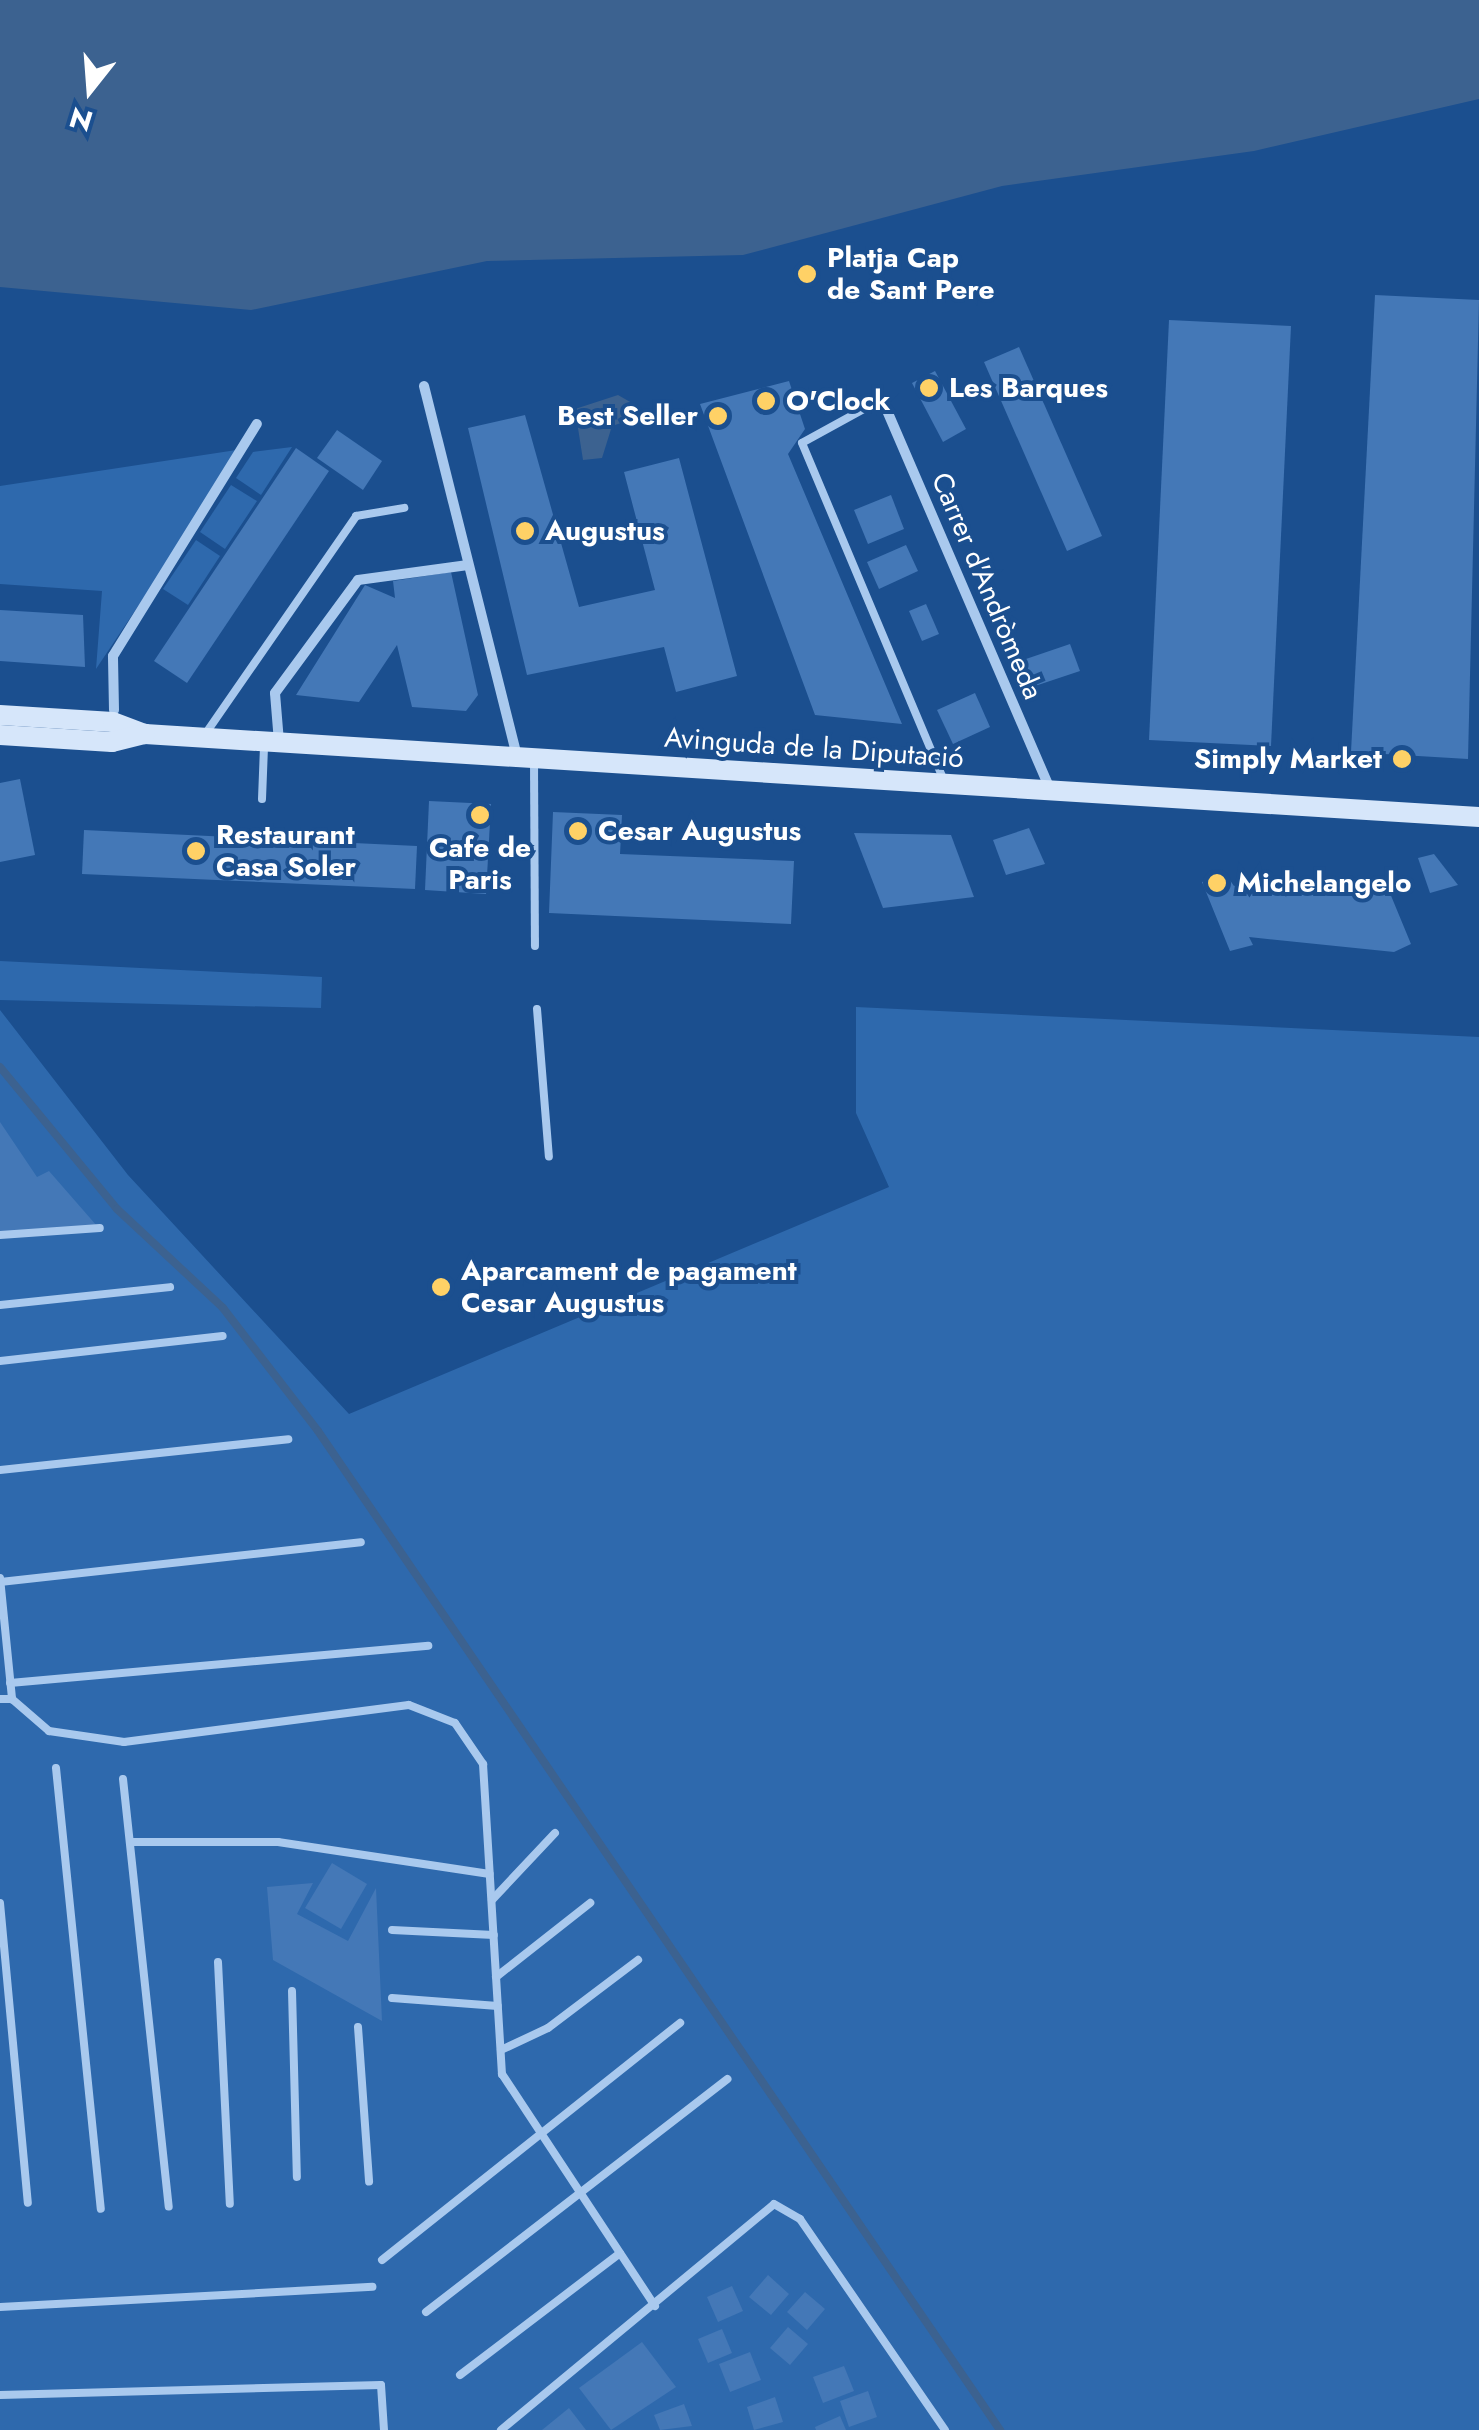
<!DOCTYPE html>
<meta charset="utf-8">
<style>
body{margin:0}
#map{position:relative;width:1479px;height:2430px;overflow:hidden;background:#1b4f8f;font-family:Jost,sans-serif}
div>[style]{position:absolute}
[style*='--x']{left:calc(var(--x)*1px);top:calc(var(--y)*1px);width:calc(var(--w)*1px);rotate:calc(var(--a)*1deg)}
.green>*{inset:0;background:#2e69ad}
.water>*{inset:0;background:#3c6290}
.stream>*{height:8px;margin:-4px;padding:0 4px;transform-origin:4px;border-radius:4px;background:#3c6290}
.building>*{inset:0;background:#4478b7}
.lane>*{height:8px;margin:-4px;padding:0 4px;transform-origin:4px;border-radius:4px;background:#a9c9ee}
.street>*{height:10px;margin:-5px;padding:0 5px;transform-origin:5px;border-radius:5px;background:#a9c9ee}
.secondary>*{height:20px;margin:-10px;padding:0 10px;transform-origin:10px;border-radius:10px;background:#d6e6fa}
.dots>*{width:28px;height:28px;translate:-50% -50%;box-sizing:border-box;border:5px solid #1b4f8f;border-radius:50%}
span{translate:-50% -50%;white-space:nowrap;text-align:center;line-height:1.15;-webkit-text-stroke:8px #1b4f8f;paint-order:stroke}
.poi-label{font-size:28px;color:#fff;font-weight:700}
.left{translate:0 -50%;text-align:left}
.right{translate:-100% -50%;text-align:right}
.street-label{font-size:28px;color:#fff}
.north{position:absolute;left:40px;top:40px;width:100px;height:100px;-webkit-text-stroke:8px #1b4f8f;paint-order:stroke;rotate:197deg;font-size:28px;font-weight:700;line-height:40px;text-align:center;color:#fff}
.north::after{content:'';display:block;margin:auto;width:35px;height:45px;background:#fff;clip-path:polygon(50% 0,100% 100%,50% 72%,0 100%)}
</style>
<div id="map">
<div class="green">
<i style="clip-path:polygon(292px 447px,261px 495px,236px 478px,253px 452px)"></i>
<i style="clip-path:polygon(243px 449px,96px 669px,102px 591px,0 584px,0 486px)"></i>
<i style="clip-path:polygon(231px 485px,257px 501px,225px 549px,200px 532px)"></i>
<i style="clip-path:polygon(196px 540px,220px 556px,188px 605px,163px 589px)"></i>
<i style="clip-path:polygon(0 961px,322px 977px,321px 1008px,0 1000px)"></i>
<i style="clip-path:polygon(856px 1007px,1479px 1037px,1479px 2430px,0 2430px,0 1010px,128px 1175px,349px 1414px,889px 1187px,856px 1113px)"></i>
</div>
<div class="water">
<i style="clip-path:polygon(0 0,1479px 0,1479px 99px,1254px 151px,1002px 186px,743px 255px,487px 261px,251px 310px,0 287px)"></i>
<i style="clip-path:polygon(618px 395px,632px 403px,633px 419px,612px 426px,602px 458px,583px 460px,575px 409px)"></i>
</div>
<div class="stream">
<i style="--x:0;--y:1067;--w:184;--a:50.5"></i>
<i style="--x:117;--y:1209;--w:145;--a:43"></i>
<i style="--x:223;--y:1308;--w:155;--a:52.3"></i>
<i style="--x:318;--y:1431;--w:1210;--a:55.68"></i>
</div>
<div class="building">
<i style="clip-path:polygon(1375px 295px,1479px 300px,1468px 759px,1351px 752px)"></i>
<i style="clip-path:polygon(1169px 320px,1291px 326px,1271px 746px,1149px 740px)"></i>
<i style="clip-path:polygon(1019px 347px,1102px 536px,1067px 551px,984px 362px)"></i>
<i style="clip-path:polygon(935px 371px,966px 429px,943px 442px,912px 383px)"></i>
<i style="clip-path:polygon(789px 381px,805px 429px,788px 454px,902px 724px,815px 715px,700px 404px)"></i>
<i style="clip-path:polygon(525px 415px,579px 607px,655px 590px,624px 472px,679px 458px,737px 676px,676px 692px,664px 647px,527px 675px,468px 428px)"></i>
<i style="clip-path:polygon(337px 430px,382px 461px,363px 490px,317px 458px)"></i>
<i style="clip-path:polygon(296px 448px,329px 471px,187px 683px,154px 661px)"></i>
<i style="clip-path:polygon(891px 495px,904px 529px,868px 544px,854px 510px)"></i>
<i style="clip-path:polygon(906px 545px,918px 571px,879px 589px,867px 562px)"></i>
<i style="clip-path:polygon(451px 572px,478px 695px,466px 711px,412px 707px,397px 645px,359px 702px,296px 695px,365px 585px,395px 598px,393px 581px)"></i>
<i style="clip-path:polygon(926px 604px,939px 634px,922px 641px,909px 611px)"></i>
<i style="clip-path:polygon(0 610px,83px 615px,85px 667px,0 661px)"></i>
<i style="clip-path:polygon(1070px 644px,1080px 671px,1032px 687px,1023px 660px)"></i>
<i style="clip-path:polygon(975px 693px,990px 727px,953px 744px,937px 710px)"></i>
<i style="clip-path:polygon(20px 779px,35px 855px,0 862px,0 783px)"></i>
<i style="clip-path:polygon(429px 801px,491px 804px,486px 894px,425px 890px)"></i>
<i style="clip-path:polygon(553px 812px,622px 815px,620px 854px,794px 861px,791px 924px,549px 913px)"></i>
<i style="clip-path:polygon(1029px 828px,1045px 864px,1006px 875px,993px 840px)"></i>
<i style="clip-path:polygon(84px 830px,417px 846px,415px 889px,82px 874px)"></i>
<i style="clip-path:polygon(854px 833px,951px 835px,974px 897px,883px 908px)"></i>
<i style="clip-path:polygon(1434px 854px,1458px 885px,1430px 893px,1418px 858px)"></i>
<i style="clip-path:polygon(1227px 876px,1234px 886px,1253px 880px,1258px 890px,1332px 883px,1362px 895px,1387px 886px,1411px 944px,1394px 952px,1249px 937px,1253px 945px,1230px 951px,1202px 882px)"></i>
<i style="clip-path:polygon(0 1122px,37px 1177px,49px 1171px,97px 1226px,0 1232px)"></i>
<i style="clip-path:polygon(332px 1863px,367px 1884px,341px 1929px,305px 1908px)"></i>
<i style="clip-path:polygon(313px 1883px,297px 1914px,348px 1941px,376px 1888px,382px 2021px,273px 1960px,267px 1887px)"></i>
<i style="clip-path:polygon(768px 2275px,789px 2294px,771px 2315px,749px 2297px)"></i>
<i style="clip-path:polygon(732px 2286px,743px 2311px,718px 2322px,707px 2297px)"></i>
<i style="clip-path:polygon(805px 2292px,825px 2309px,807px 2330px,787px 2312px)"></i>
<i style="clip-path:polygon(788px 2327px,808px 2344px,790px 2365px,770px 2348px)"></i>
<i style="clip-path:polygon(722px 2329px,732px 2353px,708px 2363px,698px 2339px)"></i>
<i style="clip-path:polygon(642px 2342px,676px 2387px,611px 2430px,579px 2388px)"></i>
<i style="clip-path:polygon(750px 2352px,761px 2380px,730px 2392px,719px 2364px)"></i>
<i style="clip-path:polygon(844px 2366px,854px 2391px,823px 2403px,813px 2377px)"></i>
<i style="clip-path:polygon(868px 2391px,877px 2417px,849px 2427px,840px 2401px)"></i>
<i style="clip-path:polygon(775px 2397px,783px 2422px,754px 2430px,747px 2407px)"></i>
<i style="clip-path:polygon(684px 2404px,692px 2426px,660px 2430px,654px 2415px)"></i>
<i style="clip-path:polygon(569px 2408px,586px 2430px,542px 2430px)"></i>
<i style="clip-path:polygon(840px 2416px,846px 2430px,816px 2430px,815px 2427px)"></i>
</div>
<div class="lane">
<i style="--x:882;--y:399;--w:91;--a:151.2"></i>
<i style="--x:802;--y:443;--w:364;--a:67.2"></i>
<i style="--x:206;--y:733;--w:264;--a:-55.3"></i>
<i style="--x:356;--y:516;--w:49;--a:-9.5"></i>
<i style="--x:534;--y:762;--w:184;--a:89.7"></i>
<i style="--x:262;--y:799;--w:53;--a:-87.8"></i>
<i style="--x:537;--y:1009;--w:148;--a:85.4"></i>
<i style="--x:0;--y:1235;--w:100;--a:-4"></i>
<i style="--x:0;--y:1305;--w:171;--a:-6"></i>
<i style="--x:0;--y:1361;--w:224;--a:-6.4"></i>
<i style="--x:0;--y:1470;--w:290;--a:-6.1"></i>
<i style="--x:0;--y:1578;--w:122;--a:84.3"></i>
<i style="--x:12;--y:1699;--w:12;--a:180"></i>
<i style="--x:0;--y:1582;--w:363;--a:-6.3"></i>
<i style="--x:10;--y:1683;--w:420;--a:-5.1"></i>
<i style="--x:12;--y:1699;--w:49;--a:40.9"></i>
<i style="--x:49;--y:1731;--w:76;--a:8.3"></i>
<i style="--x:124;--y:1742;--w:287;--a:-7.4"></i>
<i style="--x:409;--y:1705;--w:49;--a:21.4"></i>
<i style="--x:455;--y:1723;--w:50;--a:55.7"></i>
<i style="--x:483;--y:1764;--w:311;--a:86.5"></i>
<i style="--x:502;--y:2074;--w:278;--a:56.6"></i>
<i style="--x:56;--y:1768;--w:443;--a:84.2"></i>
<i style="--x:123;--y:1779;--w:430;--a:83.9"></i>
<i style="--x:132;--y:1842;--w:146;--a:0"></i>
<i style="--x:278;--y:1842;--w:214;--a:8.6"></i>
<i style="--x:492;--y:1900;--w:92;--a:-46.8"></i>
<i style="--x:0;--y:1903;--w:301;--a:84.7"></i>
<i style="--x:392;--y:1930;--w:102;--a:2.8"></i>
<i style="--x:218;--y:1962;--w:242;--a:87.2"></i>
<i style="--x:496;--y:1977;--w:120;--a:-38.2"></i>
<i style="--x:292;--y:1991;--w:186;--a:88.5"></i>
<i style="--x:392;--y:1998;--w:106;--a:4.3"></i>
<i style="--x:358;--y:2027;--w:155;--a:85.9"></i>
<i style="--x:501;--y:2050;--w:52;--a:-25.1"></i>
<i style="--x:548;--y:2028;--w:113;--a:-37.1"></i>
<i style="--x:382;--y:2260;--w:381;--a:-38.5"></i>
<i style="--x:0;--y:2307;--w:373;--a:-3.1"></i>
<i style="--x:426;--y:2312;--w:381;--a:-37.7"></i>
<i style="--x:460;--y:2375;--w:201;--a:-37.3"></i>
<i style="--x:0;--y:2395;--w:381;--a:-1.5"></i>
<i style="--x:381;--y:2385;--w:45;--a:86.2"></i>
<i style="--x:501;--y:2430;--w:354;--a:-39.6"></i>
<i style="--x:774;--y:2204;--w:30;--a:30"></i>
<i style="--x:800;--y:2219;--w:256;--a:55.5"></i>
</div>
<div class="street">
<i style="--x:424;--y:386;--w:382;--a:75.9"></i>
<i style="--x:882;--y:399;--w:425;--a:66.7"></i>
<i style="--x:114;--y:710;--w:54;--a:-91.1"></i>
<i style="--x:113;--y:656;--w:273;--a:-58.2"></i>
<i style="--x:279;--y:742;--w:49;--a:-94.7"></i>
<i style="--x:275;--y:693;--w:140;--a:-53.7"></i>
<i style="--x:358;--y:580;--w:111;--a:-7.8"></i>
</div>
<div class="secondary">
<i style="--x:0;--y:715;--w:113;--a:3.5"></i>
<i style="--x:113;--y:722;--w:34;--a:21"></i>
<i style="--x:145;--y:734;--w:1337;--a:3.56"></i>
<i style="--x:0;--y:735;--w:112;--a:3.6"></i>
<i style="--x:112;--y:742;--w:34;--a:-14"></i>
</div>
<div class="dots">
<i style="left:807px;top:274px;background:#ffd166"></i>
<i style="left:929px;top:388px;background:#ffd166"></i>
<i style="left:766px;top:401px;background:#ffd166"></i>
<i style="left:718px;top:416px;background:#ffd166"></i>
<i style="left:525px;top:531px;background:#ffd166"></i>
<i style="left:1402px;top:759px;background:#ffd166"></i>
<i style="left:480px;top:815px;background:#ffd166"></i>
<i style="left:578px;top:831px;background:#ffd166"></i>
<i style="left:196px;top:851px;background:#ffd166"></i>
<i style="left:1217px;top:883px;background:#ffd166"></i>
<i style="left:441px;top:1287px;background:#ffd166"></i>
</div>
<div class="poi-label">
<span class="left" style="left:827px;top:274px">Platja Cap<br>de Sant Pere</span>
<span class="left" style="left:949px;top:388px">Les Barques</span>
<span class="left" style="left:786px;top:401px">O'Clock</span>
<span class="right" style="left:698px;top:416px">Best Seller</span>
<span class="left" style="left:545px;top:531px">Augustus</span>
<span class="right" style="left:1382px;top:759px">Simply Market</span>
<span class="left" style="left:598px;top:831px">Cesar Augustus</span>
<span class="left" style="left:216px;top:851px">Restaurant<br>Casa Soler</span>
<span style="left:480px;top:864px">Cafe de<br>Paris</span>
<span class="left" style="left:1237px;top:883px">Michelangelo</span>
<span class="left" style="left:461px;top:1287px">Aparcament de pagament<br>Cesar Augustus</span>
</div>
<div class="street-label">
<span style="left:987px;top:586px;rotate:67deg">Carrer d'Andròmeda</span>
<span style="left:814px;top:748px;rotate:4deg">Avinguda de la Diputació</span>
</div>
<div class="north">N</div>
</div>
